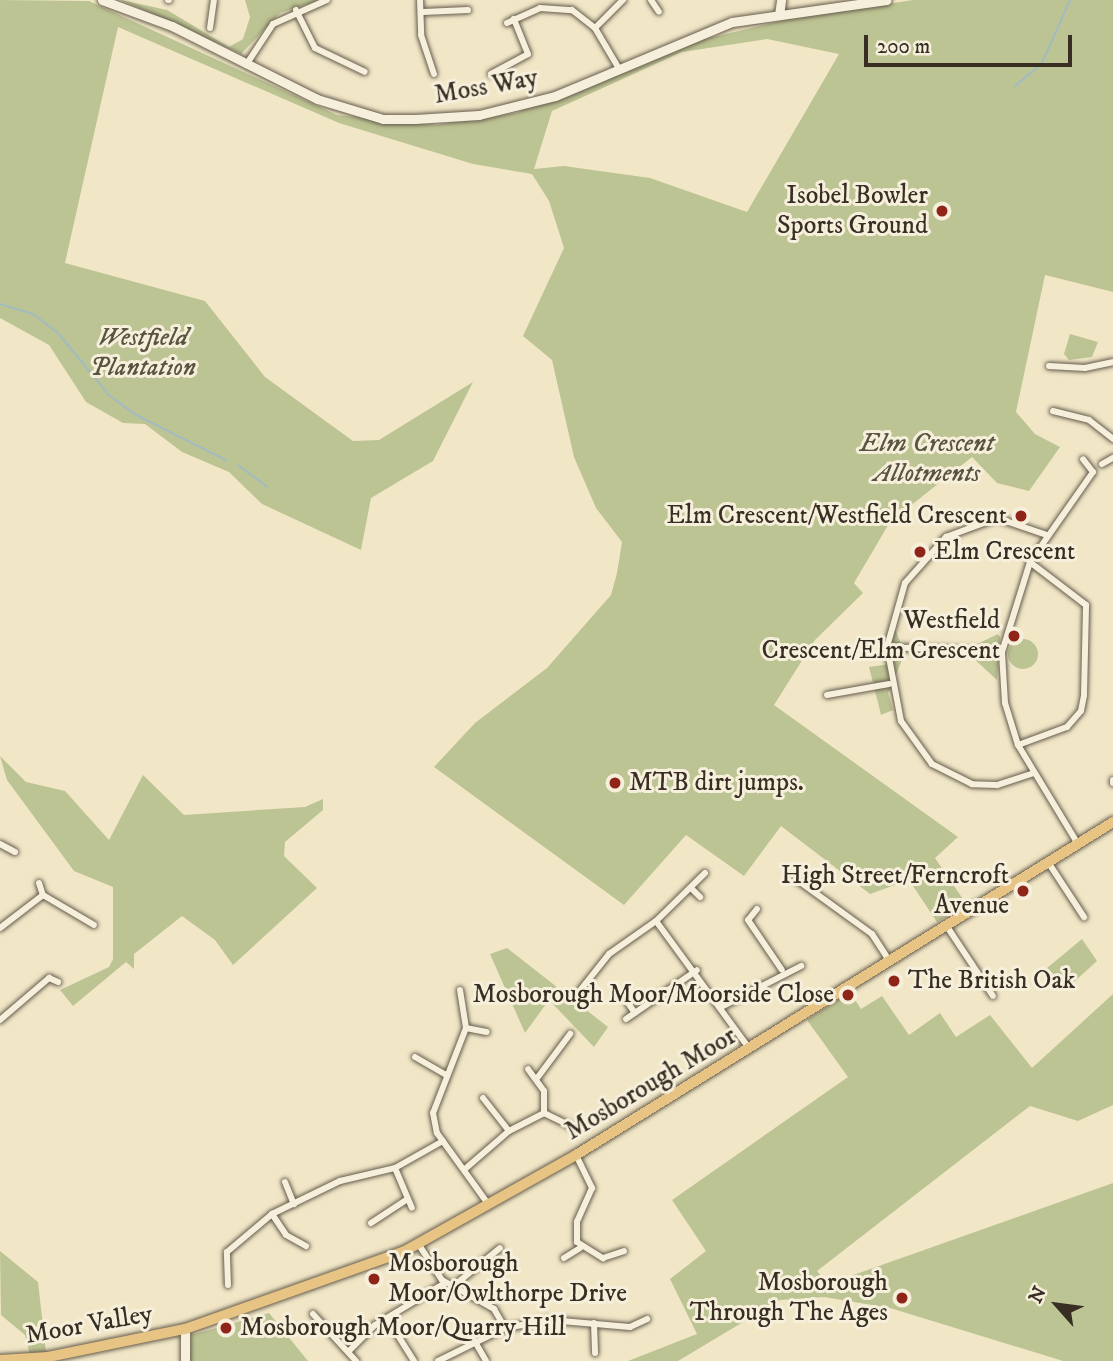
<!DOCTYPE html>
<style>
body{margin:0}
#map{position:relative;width:1113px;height:1361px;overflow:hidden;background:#f1e7c7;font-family:"IM FELL DW Pica",serif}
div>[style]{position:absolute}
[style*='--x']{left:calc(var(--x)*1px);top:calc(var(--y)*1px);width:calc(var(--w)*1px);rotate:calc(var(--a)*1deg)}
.green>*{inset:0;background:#bdc493}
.round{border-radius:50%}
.stream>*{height:2px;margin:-1px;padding:0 1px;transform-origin:1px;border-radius:1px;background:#a1bcc1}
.roads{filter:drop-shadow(0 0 2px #665c4d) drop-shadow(0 0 2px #665c4d)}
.street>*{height:6px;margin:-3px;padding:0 3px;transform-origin:3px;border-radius:3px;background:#f6efdb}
.secondary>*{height:9px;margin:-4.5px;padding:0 4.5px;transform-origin:4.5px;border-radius:4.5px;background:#f6efdb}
.primary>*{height:10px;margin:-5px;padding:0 5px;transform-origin:5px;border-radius:5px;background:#e8c484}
.dots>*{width:19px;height:19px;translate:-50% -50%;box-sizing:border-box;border:4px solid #f6efdb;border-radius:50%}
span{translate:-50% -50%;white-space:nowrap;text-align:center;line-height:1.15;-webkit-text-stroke:6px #f6efdb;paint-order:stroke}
.street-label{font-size:26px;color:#382e24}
.poi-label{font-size:26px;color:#382e24}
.right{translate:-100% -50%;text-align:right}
.left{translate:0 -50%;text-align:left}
.park-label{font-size:26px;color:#595440;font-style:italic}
.north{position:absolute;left:1022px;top:1270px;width:70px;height:70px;-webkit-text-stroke:5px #f6efdb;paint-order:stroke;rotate:298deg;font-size:19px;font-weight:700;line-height:28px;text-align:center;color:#382e24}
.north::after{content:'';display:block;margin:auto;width:24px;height:32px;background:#382e24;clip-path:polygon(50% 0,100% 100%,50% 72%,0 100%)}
.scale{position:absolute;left:864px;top:35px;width:208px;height:32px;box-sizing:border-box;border:4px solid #382e24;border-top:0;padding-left:9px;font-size:21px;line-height:24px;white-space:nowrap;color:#382e24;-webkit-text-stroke:5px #f6efdb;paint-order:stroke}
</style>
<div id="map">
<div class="green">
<i style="clip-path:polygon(evenodd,0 0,89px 1px,337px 115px,436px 125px,516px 113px,684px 44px,789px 19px,913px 0,1113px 0,1113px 292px,1045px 275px,1016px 412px,1035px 434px,1060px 447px,1029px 491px,997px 483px,972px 457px,890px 522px,854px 583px,863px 593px,815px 640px,774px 705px,958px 837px,935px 858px,967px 905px,937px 922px,909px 880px,870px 894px,781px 826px,744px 876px,686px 835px,624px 905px,434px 767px,475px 723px,547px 668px,611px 595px,617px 573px,622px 542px,596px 508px,574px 457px,552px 360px,523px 336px,564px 248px,549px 201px,532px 174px,473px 164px,339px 123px,118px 27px,65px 263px,205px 301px,265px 377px,353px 441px,379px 440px,473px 382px,433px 461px,371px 498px,361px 550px,262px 504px,229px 472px,182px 452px,145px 424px,123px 423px,86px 402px,49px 345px,0 318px,0 0,767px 39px,839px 54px,747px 212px,650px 178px,564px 166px,534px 169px,552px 111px,682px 52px,767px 39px)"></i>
<i style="clip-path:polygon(121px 0,167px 10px,229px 47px,243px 39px,250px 17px,245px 0,320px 0,280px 13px,241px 54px)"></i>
<i style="clip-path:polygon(1070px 334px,1098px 342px,1092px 357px,1069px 360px,1064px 354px)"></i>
<i style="clip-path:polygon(893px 625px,905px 653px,888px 693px,893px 710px,881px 715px,869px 667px,890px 664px)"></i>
<i style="clip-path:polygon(998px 634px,1000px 637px,997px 680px,972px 657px,973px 646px)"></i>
<i class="round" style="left:1008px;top:639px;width:30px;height:30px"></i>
<i style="clip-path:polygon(0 756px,26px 782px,65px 791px,109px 840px,143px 775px,184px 815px,305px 807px,323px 799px,323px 810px,285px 842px,284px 856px,317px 888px,233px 965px,215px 940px,182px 916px,134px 954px,134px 969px,126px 962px,73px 1006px,60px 990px,109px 967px,113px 959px,113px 887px,74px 871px,7px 780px)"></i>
<i style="clip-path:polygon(1082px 939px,1097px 961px,1065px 990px,1047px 968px)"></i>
<i style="clip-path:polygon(507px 948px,608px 1027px,594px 1047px,549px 1000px,525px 1033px,490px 954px)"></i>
<i style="clip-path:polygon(850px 992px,861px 1009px,882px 996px,909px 1035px,940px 1013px,956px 1037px,990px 1015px,1032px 1068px,1113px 994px,1113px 1105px,1078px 1121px,1030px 1106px,817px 1271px,828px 1284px,1113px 1183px,1113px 1361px,1063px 1361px,890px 1308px,824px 1297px,780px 1300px,678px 1361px,628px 1361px,697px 1334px,670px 1279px,706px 1251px,672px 1200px,848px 1077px,807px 1020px)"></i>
<i style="clip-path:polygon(0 1251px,38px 1282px,46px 1352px,30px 1355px,25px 1335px,1px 1315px)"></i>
<i style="clip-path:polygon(269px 1313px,308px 1361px,190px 1361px,191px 1335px)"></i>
</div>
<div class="stream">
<i style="--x:1015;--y:86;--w:35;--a:-40"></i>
<i style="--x:1042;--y:63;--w:69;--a:-66"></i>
<i style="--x:0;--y:304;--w:34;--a:17"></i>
<i style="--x:33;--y:314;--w:31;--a:37"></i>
<i style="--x:58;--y:333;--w:80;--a:50.6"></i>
<i style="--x:109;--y:395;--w:31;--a:37"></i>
<i style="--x:134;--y:414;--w:103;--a:26.6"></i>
<i style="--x:238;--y:465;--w:36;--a:37"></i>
</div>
<div class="roads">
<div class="street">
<i style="--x:168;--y:0;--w:1;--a:0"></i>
<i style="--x:420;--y:0;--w:35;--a:88"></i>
<i style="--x:421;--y:35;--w:41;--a:71.6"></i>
<i style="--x:651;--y:0;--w:14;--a:56"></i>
<i style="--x:296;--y:10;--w:42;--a:63.4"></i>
<i style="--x:315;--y:48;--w:55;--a:25.6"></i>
<i style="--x:423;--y:12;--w:45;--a:-2.5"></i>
<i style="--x:507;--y:23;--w:36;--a:-24"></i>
<i style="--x:540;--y:8;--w:32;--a:4"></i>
<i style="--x:572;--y:10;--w:29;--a:38"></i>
<i style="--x:595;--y:28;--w:45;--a:59.5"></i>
<i style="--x:210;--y:28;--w:28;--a:-82"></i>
<i style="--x:595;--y:28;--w:40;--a:-45"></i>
<i style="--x:246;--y:65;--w:49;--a:-56.6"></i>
<i style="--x:273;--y:24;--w:59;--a:-24"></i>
<i style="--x:491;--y:74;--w:42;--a:-28.4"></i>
<i style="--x:528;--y:54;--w:38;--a:-112"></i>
<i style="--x:1049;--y:366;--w:36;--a:3"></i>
<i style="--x:1085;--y:368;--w:29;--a:-12"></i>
<i style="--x:1053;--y:411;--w:37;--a:14"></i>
<i style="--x:1089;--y:420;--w:31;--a:38"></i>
<i style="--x:1102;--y:464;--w:13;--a:-29"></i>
<i style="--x:887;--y:647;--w:115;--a:2.5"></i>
<i style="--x:827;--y:695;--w:63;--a:-10.1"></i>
<i style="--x:1018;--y:745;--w:52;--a:-20.2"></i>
<i style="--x:1067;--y:727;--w:21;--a:-49"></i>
<i style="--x:1081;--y:711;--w:16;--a:-79"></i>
<i style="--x:1084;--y:695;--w:90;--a:-88.7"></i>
<i style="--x:1086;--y:605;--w:71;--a:-142.5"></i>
<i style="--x:1034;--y:773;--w:39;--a:162"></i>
<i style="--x:997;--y:785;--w:25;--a:-178"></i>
<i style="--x:972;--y:784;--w:45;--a:-153.4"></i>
<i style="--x:932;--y:764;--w:53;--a:-125.8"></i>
<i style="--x:901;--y:721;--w:75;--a:-100.7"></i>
<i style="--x:887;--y:647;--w:66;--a:-74.3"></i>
<i style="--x:905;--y:583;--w:62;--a:-48.3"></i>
<i style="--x:946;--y:537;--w:54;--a:-20.4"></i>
<i style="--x:997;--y:518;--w:53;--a:18.8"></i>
<i style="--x:1113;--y:780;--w:3;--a:90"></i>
<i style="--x:0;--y:844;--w:17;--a:28"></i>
<i style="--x:1078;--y:844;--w:116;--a:-121.2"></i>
<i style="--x:1018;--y:745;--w:44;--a:-107.2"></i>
<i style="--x:1005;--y:703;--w:51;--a:-93.4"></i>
<i style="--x:1002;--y:652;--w:94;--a:-72.7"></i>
<i style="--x:1030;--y:562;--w:110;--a:-55"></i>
<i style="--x:1093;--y:472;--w:16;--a:-128"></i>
<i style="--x:1048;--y:862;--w:66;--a:56.8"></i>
<i style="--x:705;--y:873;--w:69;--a:135.6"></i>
<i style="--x:656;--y:921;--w:157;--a:53.8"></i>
<i style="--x:796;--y:879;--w:94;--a:35.9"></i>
<i style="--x:872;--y:934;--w:31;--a:57"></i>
<i style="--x:39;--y:883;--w:13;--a:72"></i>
<i style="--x:691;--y:888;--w:13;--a:45"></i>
<i style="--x:757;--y:909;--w:14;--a:129"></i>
<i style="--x:748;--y:920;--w:60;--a:55.8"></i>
<i style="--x:946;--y:925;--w:85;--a:56.5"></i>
<i style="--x:0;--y:928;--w:54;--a:-37.5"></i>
<i style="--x:43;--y:895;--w:59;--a:30.5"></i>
<i style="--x:460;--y:990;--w:38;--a:81"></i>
<i style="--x:466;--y:1028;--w:91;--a:111.2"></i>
<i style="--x:433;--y:1113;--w:20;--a:79"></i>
<i style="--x:437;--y:1133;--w:89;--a:54.2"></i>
<i style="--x:578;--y:993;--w:50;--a:-51.5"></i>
<i style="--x:609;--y:954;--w:57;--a:-35.1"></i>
<i style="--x:628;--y:1003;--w:12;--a:55"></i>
<i style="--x:723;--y:1006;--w:88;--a:-27.1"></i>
<i style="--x:626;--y:1019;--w:86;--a:-34.6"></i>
<i style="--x:0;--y:1020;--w:65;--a:-40.6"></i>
<i style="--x:49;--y:978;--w:10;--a:24"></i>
<i style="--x:466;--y:1028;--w:21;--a:11"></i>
<i style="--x:415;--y:1057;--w:34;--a:30"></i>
<i style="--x:538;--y:1077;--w:54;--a:-53.3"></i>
<i style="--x:483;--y:1098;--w:42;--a:51.8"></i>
<i style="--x:544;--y:1113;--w:34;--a:26"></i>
<i style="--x:576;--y:1155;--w:37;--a:64"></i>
<i style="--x:592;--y:1188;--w:37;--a:114"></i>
<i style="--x:577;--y:1222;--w:20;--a:90"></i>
<i style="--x:577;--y:1242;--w:31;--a:32"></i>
<i style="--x:603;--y:1258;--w:22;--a:-18"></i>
<i style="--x:395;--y:1168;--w:43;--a:67"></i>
<i style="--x:465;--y:1169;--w:58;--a:-40.8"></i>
<i style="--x:509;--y:1131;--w:39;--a:-27"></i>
<i style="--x:544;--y:1113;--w:22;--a:-90"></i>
<i style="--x:544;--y:1091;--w:27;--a:-126"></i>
<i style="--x:285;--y:1182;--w:24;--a:68"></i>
<i style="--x:272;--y:1214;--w:25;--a:56"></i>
<i style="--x:286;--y:1235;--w:23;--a:29"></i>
<i style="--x:371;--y:1223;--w:42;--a:-33.3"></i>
<i style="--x:419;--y:1245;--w:42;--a:56.7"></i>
<i style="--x:442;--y:1280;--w:60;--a:29.1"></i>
<i style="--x:494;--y:1309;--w:22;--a:60"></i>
<i style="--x:564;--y:1258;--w:19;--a:-32"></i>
<i style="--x:228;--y:1285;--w:33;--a:-92"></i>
<i style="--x:227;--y:1252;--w:59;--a:-40.2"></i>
<i style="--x:272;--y:1214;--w:76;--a:-25.9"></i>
<i style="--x:340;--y:1181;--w:57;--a:-13.3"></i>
<i style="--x:395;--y:1168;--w:55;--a:-29.4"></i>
<i style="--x:451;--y:1288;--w:63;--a:-39.2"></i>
<i style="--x:313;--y:1314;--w:64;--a:47.5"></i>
<i style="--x:387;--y:1318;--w:51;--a:57.9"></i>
<i style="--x:594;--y:1323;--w:30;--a:88"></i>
<i style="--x:474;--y:1340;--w:24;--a:60"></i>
<i style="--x:350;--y:1350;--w:35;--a:-45"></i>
<i style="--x:375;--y:1325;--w:82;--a:-31"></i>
<i style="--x:438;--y:1361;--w:75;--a:-26.2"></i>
<i style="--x:505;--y:1328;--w:46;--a:-10.1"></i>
<i style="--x:550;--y:1320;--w:80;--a:5"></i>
<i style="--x:630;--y:1327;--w:19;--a:-25"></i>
</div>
<div class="secondary">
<i style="--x:102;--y:0;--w:75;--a:20.4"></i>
<i style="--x:172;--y:26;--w:162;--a:26.7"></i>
<i style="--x:317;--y:99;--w:69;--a:16.9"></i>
<i style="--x:383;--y:119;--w:32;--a:0"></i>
<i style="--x:415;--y:119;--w:64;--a:-3.6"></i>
<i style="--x:479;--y:115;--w:78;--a:-14"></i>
<i style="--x:555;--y:96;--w:192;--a:-22.7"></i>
<i style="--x:732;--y:22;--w:156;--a:-8.1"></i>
<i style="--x:779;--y:15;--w:15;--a:-82"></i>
<i style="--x:185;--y:1329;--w:32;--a:90"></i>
</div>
<div class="primary">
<i style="--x:0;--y:1360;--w:48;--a:-3.6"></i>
<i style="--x:48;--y:1357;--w:140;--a:-11.6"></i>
<i style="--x:185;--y:1329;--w:233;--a:-19.5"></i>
<i style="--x:405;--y:1251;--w:196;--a:-29.3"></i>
<i style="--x:576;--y:1155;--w:632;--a:-31.8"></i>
</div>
</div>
<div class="dots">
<i style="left:942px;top:211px;background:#8f2418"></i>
<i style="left:1021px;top:516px;background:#8f2418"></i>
<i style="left:920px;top:552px;background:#8f2418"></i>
<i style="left:1014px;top:636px;background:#8f2418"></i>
<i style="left:615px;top:783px;background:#8f2418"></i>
<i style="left:1023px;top:891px;background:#8f2418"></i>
<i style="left:894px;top:981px;background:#8f2418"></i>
<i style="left:848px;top:995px;background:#8f2418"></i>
<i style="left:374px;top:1279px;background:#8f2418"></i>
<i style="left:902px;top:1298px;background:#8f2418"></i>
<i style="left:226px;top:1328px;background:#8f2418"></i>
</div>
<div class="street-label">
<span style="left:486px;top:87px;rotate:-10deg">Moss Way</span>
<span style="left:651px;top:1084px;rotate:-31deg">Mosborough Moor</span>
<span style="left:89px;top:1325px;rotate:-10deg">Moor Valley</span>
</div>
<div class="poi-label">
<span class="right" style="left:928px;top:211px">Isobel Bowler<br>Sports Ground</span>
<span class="right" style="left:1007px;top:516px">Elm Crescent/Westfield Crescent</span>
<span class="left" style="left:934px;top:552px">Elm Crescent</span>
<span class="right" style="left:1000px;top:636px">Westfield<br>Crescent/Elm Crescent</span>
<span class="left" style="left:629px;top:783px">MTB dirt jumps.</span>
<span class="right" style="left:1009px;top:891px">High Street/Ferncroft<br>Avenue</span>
<span class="left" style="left:908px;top:981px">The British Oak</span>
<span class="right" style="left:834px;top:995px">Mosborough Moor/Moorside Close</span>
<span class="left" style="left:388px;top:1279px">Mosborough<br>Moor/Owlthorpe Drive</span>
<span class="right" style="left:888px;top:1298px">Mosborough<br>Through The Ages</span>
<span class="left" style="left:240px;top:1328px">Mosborough Moor/Quarry Hill</span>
</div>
<div class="park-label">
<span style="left:143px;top:353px">Westfield<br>Plantation</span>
<span style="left:927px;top:459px">Elm Crescent<br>Allotments</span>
</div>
<div class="north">N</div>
<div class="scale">200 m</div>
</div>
